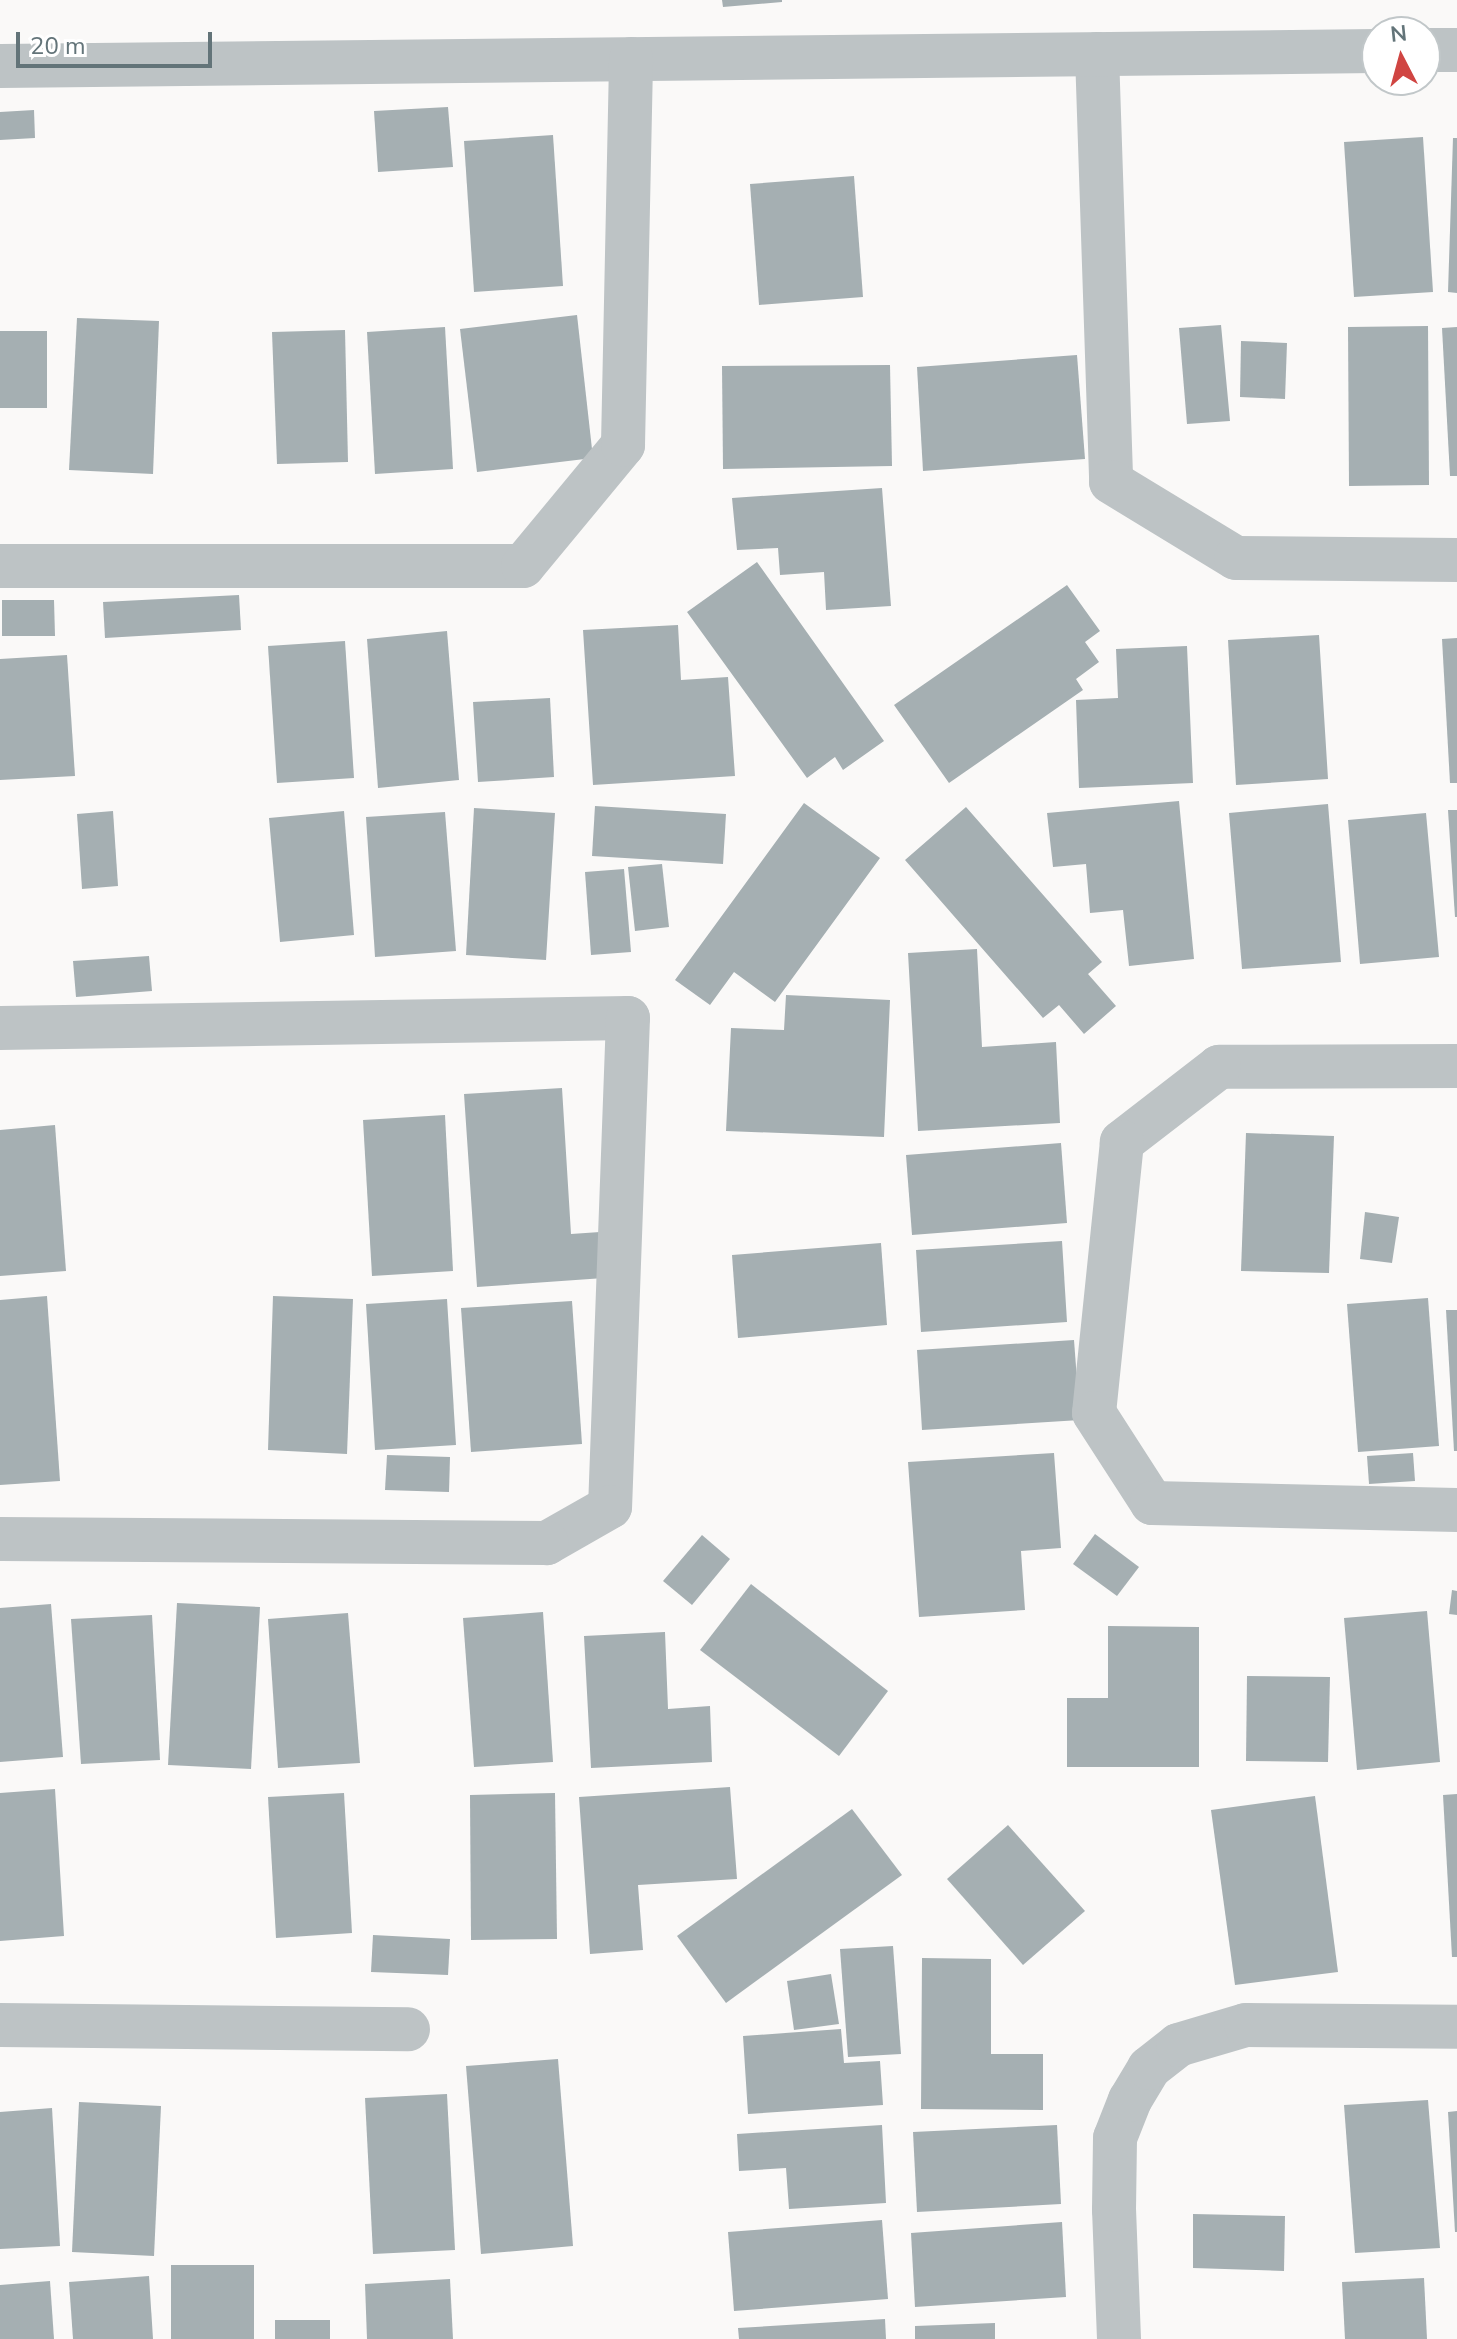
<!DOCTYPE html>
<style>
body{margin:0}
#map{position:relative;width:1457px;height:2339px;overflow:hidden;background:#faf9f8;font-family:"Nunito Sans",sans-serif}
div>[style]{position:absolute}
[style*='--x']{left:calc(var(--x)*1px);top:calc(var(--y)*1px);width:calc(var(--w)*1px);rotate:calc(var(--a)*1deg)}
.building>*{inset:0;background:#a5afb2}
.street>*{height:44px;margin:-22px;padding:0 22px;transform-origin:22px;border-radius:22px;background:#bdc3c5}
span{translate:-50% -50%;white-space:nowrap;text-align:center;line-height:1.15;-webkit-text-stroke:8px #fff;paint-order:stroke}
.north{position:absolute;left:1361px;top:16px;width:80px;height:80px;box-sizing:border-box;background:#fff;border:2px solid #c1c7c9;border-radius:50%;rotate:354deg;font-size:22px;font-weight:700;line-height:32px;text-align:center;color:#637479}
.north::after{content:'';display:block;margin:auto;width:28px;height:36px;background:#d04542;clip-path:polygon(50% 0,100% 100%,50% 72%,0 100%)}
.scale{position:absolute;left:16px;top:32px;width:196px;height:36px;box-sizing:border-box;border:4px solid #637479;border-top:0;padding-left:10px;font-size:24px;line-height:28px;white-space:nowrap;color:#637479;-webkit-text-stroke:6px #fff;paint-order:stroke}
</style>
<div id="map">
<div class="building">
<i style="clip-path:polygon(722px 0,782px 0,782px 2px,723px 7px)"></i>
<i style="clip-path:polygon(448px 107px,453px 167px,378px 172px,374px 111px)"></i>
<i style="clip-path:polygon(34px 110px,35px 138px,0 140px,0 112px)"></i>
<i style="clip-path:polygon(553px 135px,563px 286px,474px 292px,464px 141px)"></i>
<i style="clip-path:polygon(1423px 137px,1433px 292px,1354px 297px,1344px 142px)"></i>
<i style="clip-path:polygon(1453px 138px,1457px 138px,1457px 293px,1448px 292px)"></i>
<i style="clip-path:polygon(854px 176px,863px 297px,759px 305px,750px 184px)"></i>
<i style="clip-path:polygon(577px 315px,593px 458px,477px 472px,460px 329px)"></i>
<i style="clip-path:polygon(77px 318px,159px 321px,153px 474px,69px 470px)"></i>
<i style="clip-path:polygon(1221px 325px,1230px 421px,1187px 424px,1179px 328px)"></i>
<i style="clip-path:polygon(1428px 326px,1429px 485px,1349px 486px,1348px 327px)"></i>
<i style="clip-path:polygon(445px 327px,453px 469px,375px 474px,367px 332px)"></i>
<i style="clip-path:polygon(1457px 327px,1457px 476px,1450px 476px,1442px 328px)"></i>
<i style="clip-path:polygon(345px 330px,348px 462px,277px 464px,272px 332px)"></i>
<i style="clip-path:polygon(0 331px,47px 331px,47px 408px,0 408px)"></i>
<i style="clip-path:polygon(1241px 341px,1287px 343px,1285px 399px,1240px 397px)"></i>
<i style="clip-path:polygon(1077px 355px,1085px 459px,923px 471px,917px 367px)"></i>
<i style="clip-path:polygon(890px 365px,892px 466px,723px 469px,722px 366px)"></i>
<i style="clip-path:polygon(882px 488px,891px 606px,826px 610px,824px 572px,780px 575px,778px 548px,737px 550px,732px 498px)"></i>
<i style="clip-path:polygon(757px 562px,884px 741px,843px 770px,835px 757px,807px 778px,687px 612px)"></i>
<i style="clip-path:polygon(1067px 585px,1100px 631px,1085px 642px,1099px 662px,1076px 679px,1083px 690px,949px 783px,894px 705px)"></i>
<i style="clip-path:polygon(239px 595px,241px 630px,105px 638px,103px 602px)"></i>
<i style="clip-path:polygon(2px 600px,54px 600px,55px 636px,2px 636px)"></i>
<i style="clip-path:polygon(678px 625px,681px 680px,728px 677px,735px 776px,593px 785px,583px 630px)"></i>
<i style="clip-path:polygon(447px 631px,459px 780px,378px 788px,367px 639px)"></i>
<i style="clip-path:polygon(1319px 635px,1328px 779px,1236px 785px,1228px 640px)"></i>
<i style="clip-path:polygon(1457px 638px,1457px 783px,1450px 783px,1442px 639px)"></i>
<i style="clip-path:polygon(345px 641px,354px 778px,277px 783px,268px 646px)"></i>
<i style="clip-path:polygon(1187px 646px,1193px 783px,1079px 788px,1076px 700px,1118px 698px,1116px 649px)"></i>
<i style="clip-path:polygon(67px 655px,75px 776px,0 780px,0 659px)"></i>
<i style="clip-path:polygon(550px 698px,554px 777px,478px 782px,473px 702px)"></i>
<i style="clip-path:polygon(1179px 801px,1194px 959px,1129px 966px,1123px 910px,1090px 913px,1086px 864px,1053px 867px,1047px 813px)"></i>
<i style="clip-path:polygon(804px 803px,880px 858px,775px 1002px,734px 972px,710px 1005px,675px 980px)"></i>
<i style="clip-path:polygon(1328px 804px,1341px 962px,1242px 969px,1229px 813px)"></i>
<i style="clip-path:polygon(595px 806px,726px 814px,723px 864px,592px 856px)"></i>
<i style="clip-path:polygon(966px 807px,1102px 962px,1088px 974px,1116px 1006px,1084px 1034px,1059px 1005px,1043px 1018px,905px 860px)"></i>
<i style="clip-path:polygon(474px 808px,555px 813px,546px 960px,466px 955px)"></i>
<i style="clip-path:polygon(1448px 810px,1457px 810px,1457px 917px,1455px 917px)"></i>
<i style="clip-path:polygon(113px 811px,118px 886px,82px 889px,77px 814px)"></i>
<i style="clip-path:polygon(344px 811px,354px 935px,280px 942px,269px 818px)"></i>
<i style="clip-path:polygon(445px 812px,456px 951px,375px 957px,366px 817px)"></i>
<i style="clip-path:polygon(1426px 813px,1439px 957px,1360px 964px,1348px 820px)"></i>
<i style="clip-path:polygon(662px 864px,669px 927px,635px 931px,628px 867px)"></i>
<i style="clip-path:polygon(624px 869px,631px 952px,591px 955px,585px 872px)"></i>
<i style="clip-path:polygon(977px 949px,982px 1047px,1056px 1042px,1060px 1123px,918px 1131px,908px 953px)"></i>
<i style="clip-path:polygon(149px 956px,152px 991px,76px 997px,73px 961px)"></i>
<i style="clip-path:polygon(786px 995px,890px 1000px,884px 1137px,726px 1131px,731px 1028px,784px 1030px)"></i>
<i style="clip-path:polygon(562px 1088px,571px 1234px,600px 1232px,604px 1278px,477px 1287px,464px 1094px)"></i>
<i style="clip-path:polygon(445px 1115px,453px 1271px,372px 1276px,363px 1120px)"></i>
<i style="clip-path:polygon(55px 1125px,66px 1271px,0 1276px,0 1130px)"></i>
<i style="clip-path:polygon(1246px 1133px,1334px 1136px,1329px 1273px,1241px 1271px)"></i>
<i style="clip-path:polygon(1061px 1143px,1067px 1223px,912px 1235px,906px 1155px)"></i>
<i style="clip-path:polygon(1365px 1212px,1399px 1217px,1392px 1263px,1360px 1259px)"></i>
<i style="clip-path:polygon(1062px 1241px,1067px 1322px,921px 1332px,916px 1250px)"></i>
<i style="clip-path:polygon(881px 1243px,887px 1325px,738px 1338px,732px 1255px)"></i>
<i style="clip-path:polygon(47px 1296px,60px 1481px,0 1485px,0 1300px)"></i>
<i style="clip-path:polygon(273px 1296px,353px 1299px,347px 1454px,268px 1450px)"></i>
<i style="clip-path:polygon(1428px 1298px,1439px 1446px,1358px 1452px,1347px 1304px)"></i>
<i style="clip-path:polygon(447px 1299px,456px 1445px,375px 1450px,366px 1304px)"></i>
<i style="clip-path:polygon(572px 1301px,582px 1444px,471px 1452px,461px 1308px)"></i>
<i style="clip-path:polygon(1446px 1310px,1457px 1310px,1457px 1451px,1454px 1451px)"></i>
<i style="clip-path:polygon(1074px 1340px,1080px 1420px,922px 1430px,917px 1350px)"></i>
<i style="clip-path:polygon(1054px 1453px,1061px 1548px,1021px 1551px,1025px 1610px,919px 1617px,908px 1462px)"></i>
<i style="clip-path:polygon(1413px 1453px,1415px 1481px,1369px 1484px,1367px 1456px)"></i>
<i style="clip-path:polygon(387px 1455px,450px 1457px,449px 1492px,385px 1490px)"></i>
<i style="clip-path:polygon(1095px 1534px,1139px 1567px,1117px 1596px,1073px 1564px)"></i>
<i style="clip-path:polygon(702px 1535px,730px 1559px,692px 1605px,663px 1581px)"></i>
<i style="clip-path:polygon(751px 1584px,888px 1691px,839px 1756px,700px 1650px)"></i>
<i style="clip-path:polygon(1452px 1590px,1457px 1591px,1457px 1615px,1449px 1614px)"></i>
<i style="clip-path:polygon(177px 1603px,260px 1607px,251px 1769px,168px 1765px)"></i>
<i style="clip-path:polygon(51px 1604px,63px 1757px,0 1762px,0 1608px)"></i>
<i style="clip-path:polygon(1427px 1611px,1440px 1762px,1357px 1770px,1344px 1618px)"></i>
<i style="clip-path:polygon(543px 1612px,553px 1762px,474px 1767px,463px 1618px)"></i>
<i style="clip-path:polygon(348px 1613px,360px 1763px,278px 1768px,268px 1619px)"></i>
<i style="clip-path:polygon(152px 1615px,160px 1760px,81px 1764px,71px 1619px)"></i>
<i style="clip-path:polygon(1108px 1626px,1199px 1627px,1199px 1767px,1067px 1767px,1067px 1698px,1108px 1698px)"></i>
<i style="clip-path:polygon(665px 1632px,668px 1709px,710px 1706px,712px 1762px,591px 1768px,584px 1636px)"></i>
<i style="clip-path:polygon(1247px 1676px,1330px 1677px,1328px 1762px,1246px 1761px)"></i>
<i style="clip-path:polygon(730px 1787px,737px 1879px,638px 1885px,643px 1950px,590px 1954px,579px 1797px)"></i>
<i style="clip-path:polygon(55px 1789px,64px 1936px,0 1941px,0 1793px)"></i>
<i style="clip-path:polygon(344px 1793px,352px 1933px,276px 1938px,268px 1797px)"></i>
<i style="clip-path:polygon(555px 1793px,557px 1939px,471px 1940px,470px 1795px)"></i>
<i style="clip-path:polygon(1457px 1794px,1457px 1957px,1452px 1957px,1443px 1795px)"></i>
<i style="clip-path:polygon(1315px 1796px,1338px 1972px,1235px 1985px,1211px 1810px)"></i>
<i style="clip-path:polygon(852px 1809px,902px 1875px,726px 2003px,677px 1936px)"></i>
<i style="clip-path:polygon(1008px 1825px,1085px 1911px,1023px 1965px,947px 1879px)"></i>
<i style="clip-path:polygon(373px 1935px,450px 1939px,448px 1975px,371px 1972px)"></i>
<i style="clip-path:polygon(893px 1946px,901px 2054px,848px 2057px,840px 1949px)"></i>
<i style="clip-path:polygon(922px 1958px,991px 1959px,991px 2054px,1043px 2054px,1043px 2110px,921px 2109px)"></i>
<i style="clip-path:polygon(831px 1974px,839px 2024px,794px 2030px,787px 1981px)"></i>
<i style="clip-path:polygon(841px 2029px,844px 2063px,880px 2061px,883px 2105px,748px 2114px,743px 2036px)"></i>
<i style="clip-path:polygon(558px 2059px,573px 2246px,481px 2254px,466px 2066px)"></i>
<i style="clip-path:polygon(447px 2094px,455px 2250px,373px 2254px,365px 2098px)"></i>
<i style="clip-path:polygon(1428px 2100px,1440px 2248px,1355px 2253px,1344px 2105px)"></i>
<i style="clip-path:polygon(79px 2102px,161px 2106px,154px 2256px,72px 2252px)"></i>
<i style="clip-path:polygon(52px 2108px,60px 2246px,0 2249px,0 2112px)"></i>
<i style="clip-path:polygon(1457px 2111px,1457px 2232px,1455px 2232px,1448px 2112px)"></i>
<i style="clip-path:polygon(882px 2125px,886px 2203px,789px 2209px,786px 2168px,739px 2171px,737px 2134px)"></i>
<i style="clip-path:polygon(1057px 2125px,1061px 2204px,917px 2212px,913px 2132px)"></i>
<i style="clip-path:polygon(1193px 2214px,1285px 2216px,1284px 2271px,1193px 2268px)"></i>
<i style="clip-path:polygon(882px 2220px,888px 2299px,734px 2311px,728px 2232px)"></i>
<i style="clip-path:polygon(1062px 2222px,1066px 2297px,915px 2307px,911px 2233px)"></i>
<i style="clip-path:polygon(171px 2265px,254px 2265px,254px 2339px,171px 2339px)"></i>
<i style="clip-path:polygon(149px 2276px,153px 2339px,73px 2339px,69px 2282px)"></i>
<i style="clip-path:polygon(1424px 2278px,1427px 2339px,1345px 2339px,1342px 2282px)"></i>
<i style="clip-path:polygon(450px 2279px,453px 2339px,367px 2339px,365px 2284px)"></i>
<i style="clip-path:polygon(50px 2281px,54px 2339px,0 2339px,0 2285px)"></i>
<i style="clip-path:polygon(885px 2319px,886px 2339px,739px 2339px,738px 2328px)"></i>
<i style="clip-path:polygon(275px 2320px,330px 2320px,330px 2339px,275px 2339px)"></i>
<i style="clip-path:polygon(995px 2323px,995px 2339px,915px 2339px,915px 2326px)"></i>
</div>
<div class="street">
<i style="--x:1425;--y:50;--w:32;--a:0"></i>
<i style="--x:1097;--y:54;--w:428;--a:88.1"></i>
<i style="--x:1111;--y:482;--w:146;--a:31.3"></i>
<i style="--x:1236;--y:558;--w:221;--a:0.5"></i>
<i style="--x:0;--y:66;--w:1377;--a:-0.62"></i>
<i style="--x:0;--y:566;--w:523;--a:0"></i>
<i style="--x:523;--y:566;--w:157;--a:-50.4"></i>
<i style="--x:623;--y:445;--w:386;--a:-88.8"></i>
<i style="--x:0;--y:1028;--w:628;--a:-0.91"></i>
<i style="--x:628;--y:1018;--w:489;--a:92.1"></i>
<i style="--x:610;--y:1507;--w:73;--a:150.3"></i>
<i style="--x:547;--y:1543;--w:547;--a:-179.58"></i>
<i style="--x:1457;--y:1066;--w:238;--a:179.8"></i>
<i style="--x:1219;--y:1067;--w:123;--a:142.3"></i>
<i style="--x:1122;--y:1142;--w:272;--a:95.9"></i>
<i style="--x:1094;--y:1413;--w:107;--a:57.2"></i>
<i style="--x:1152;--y:1503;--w:305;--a:1.3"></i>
<i style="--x:0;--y:2025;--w:408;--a:0.6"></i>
<i style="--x:1119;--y:2339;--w:129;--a:-92.2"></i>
<i style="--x:1114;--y:2210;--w:72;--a:-89.2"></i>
<i style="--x:1115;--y:2138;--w:41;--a:-68.5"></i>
<i style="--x:1130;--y:2100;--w:37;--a:-59"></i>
<i style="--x:1149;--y:2068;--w:37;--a:-38"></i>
<i style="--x:1178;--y:2045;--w:71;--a:-16.4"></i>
<i style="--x:1246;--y:2025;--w:211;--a:0.5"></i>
</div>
<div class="north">N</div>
<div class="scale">20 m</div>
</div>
